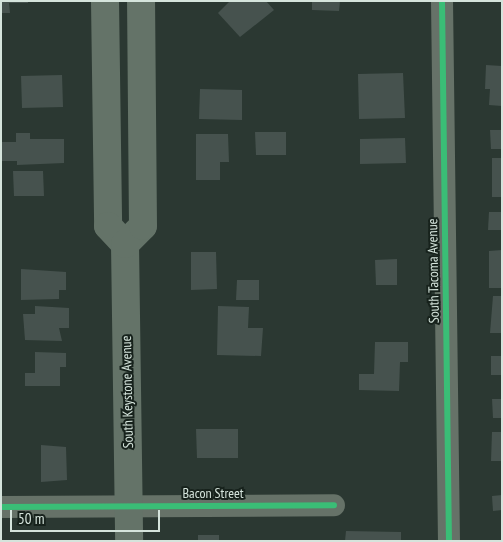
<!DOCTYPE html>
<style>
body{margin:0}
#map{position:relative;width:503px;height:542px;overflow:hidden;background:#2b3832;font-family:"PT Sans Narrow",sans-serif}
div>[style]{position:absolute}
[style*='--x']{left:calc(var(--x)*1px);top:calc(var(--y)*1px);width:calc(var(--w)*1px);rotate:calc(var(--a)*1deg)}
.building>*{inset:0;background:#46524e}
.minor>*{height:22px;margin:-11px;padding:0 11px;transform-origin:11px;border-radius:11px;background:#667268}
.major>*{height:28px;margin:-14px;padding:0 14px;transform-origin:14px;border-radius:14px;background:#647368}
.cycleway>*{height:6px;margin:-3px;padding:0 3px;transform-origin:3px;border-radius:3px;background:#3abd76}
span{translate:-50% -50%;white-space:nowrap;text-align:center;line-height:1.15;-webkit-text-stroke:4px #17221c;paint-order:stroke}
.street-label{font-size:14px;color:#d5e4dc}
.frame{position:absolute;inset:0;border:2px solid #d5e4dc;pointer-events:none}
.scale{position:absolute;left:10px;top:510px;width:150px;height:22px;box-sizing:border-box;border:2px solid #d5e4dc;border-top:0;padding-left:6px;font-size:15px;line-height:18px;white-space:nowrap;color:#d5e4dc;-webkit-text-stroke:4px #17221c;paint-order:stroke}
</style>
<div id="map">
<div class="building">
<i style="clip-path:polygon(1px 1px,28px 1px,28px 3px,9px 3px,10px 13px,1px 13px)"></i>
<i style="clip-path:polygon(230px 1px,266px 1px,274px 10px,240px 37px,218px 13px)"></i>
<i style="clip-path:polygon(312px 1px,340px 1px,339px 11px,312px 10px)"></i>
<i style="clip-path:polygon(486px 65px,502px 66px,502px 106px,489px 105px,490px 89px,485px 89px)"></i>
<i style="clip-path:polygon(403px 73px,405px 118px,359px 119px,358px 74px)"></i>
<i style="clip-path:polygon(62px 75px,63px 107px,22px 108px,21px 76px)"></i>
<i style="clip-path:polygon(200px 89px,242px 90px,242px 120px,199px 119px)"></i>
<i style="clip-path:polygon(490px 130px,502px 130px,502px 149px,491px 149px)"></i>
<i style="clip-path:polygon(255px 132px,286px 132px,286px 155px,256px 155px)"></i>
<i style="clip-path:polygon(16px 133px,30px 133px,30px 139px,64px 139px,64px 163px,17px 165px,17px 161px,1px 161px,1px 142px,16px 142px)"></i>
<i style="clip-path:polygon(196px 134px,228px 134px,229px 162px,220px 162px,220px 180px,196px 180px)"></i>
<i style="clip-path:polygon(405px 138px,406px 163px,360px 164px,360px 139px)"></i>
<i style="clip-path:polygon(492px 158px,502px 158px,502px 197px,492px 197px)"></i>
<i style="clip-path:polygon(13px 171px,43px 171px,44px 196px,14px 196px)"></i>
<i style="clip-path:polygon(489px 212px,502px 212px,502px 230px,488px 230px)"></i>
<i style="clip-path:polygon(502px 250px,502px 288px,489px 288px,489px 251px)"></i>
<i style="clip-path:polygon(191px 252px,216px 252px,217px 289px,191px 290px)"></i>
<i style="clip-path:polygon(397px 259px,397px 285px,376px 285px,375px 260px)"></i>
<i style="clip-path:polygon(21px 269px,66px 272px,66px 290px,59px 290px,59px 299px,21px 300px)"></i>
<i style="clip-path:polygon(237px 280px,259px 280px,259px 300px,236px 300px)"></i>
<i style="clip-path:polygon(493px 296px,502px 296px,502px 333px,490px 333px)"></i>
<i style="clip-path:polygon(35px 306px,69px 308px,69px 328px,59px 328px,62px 341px,25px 340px,23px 314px,35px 314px)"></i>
<i style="clip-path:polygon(218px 306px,249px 307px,248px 328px,263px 328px,261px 356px,217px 355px)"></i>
<i style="clip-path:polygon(375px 342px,408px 342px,408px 362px,400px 362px,399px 391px,359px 390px,359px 374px,374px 374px)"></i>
<i style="clip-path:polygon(35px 352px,66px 353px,66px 367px,60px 367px,60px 386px,25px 386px,25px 373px,35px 373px)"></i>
<i style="clip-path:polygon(491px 356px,502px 356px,502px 375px,491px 375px)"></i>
<i style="clip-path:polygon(492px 399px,502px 399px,502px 418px,493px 418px)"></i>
<i style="clip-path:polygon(196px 429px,238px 429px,238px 458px,197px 458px)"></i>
<i style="clip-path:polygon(492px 432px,502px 432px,502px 461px,491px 461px)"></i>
<i style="clip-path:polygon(41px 445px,66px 447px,67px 480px,41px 482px)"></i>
<i style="clip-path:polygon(502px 495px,502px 510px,493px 511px,492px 496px)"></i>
<i style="clip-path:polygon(346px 531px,401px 532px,401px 541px,345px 541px)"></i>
<i style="clip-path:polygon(198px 535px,219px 535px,219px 541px,198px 541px)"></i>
</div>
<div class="minor">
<i style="--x:442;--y:1;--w:540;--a:89.26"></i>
<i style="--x:1;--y:507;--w:333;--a:-0.3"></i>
</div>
<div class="major">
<i style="--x:105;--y:1;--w:225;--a:89.2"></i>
<i style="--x:108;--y:226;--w:25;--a:47"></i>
<i style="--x:125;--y:244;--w:297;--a:89.2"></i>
<i style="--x:125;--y:244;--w:25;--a:-45"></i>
<i style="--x:143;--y:226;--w:225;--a:-90.5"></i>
</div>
<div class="cycleway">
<i style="--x:442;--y:1;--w:540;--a:89.26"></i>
<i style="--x:1;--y:507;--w:333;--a:-0.3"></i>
</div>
<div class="street-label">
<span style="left:433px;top:271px;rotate:-91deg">South Tacoma Avenue</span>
<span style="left:127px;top:392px;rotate:-91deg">South Keystone Avenue</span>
<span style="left:213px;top:493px">Bacon Street</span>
</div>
<div class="frame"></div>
<div class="scale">50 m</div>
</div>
